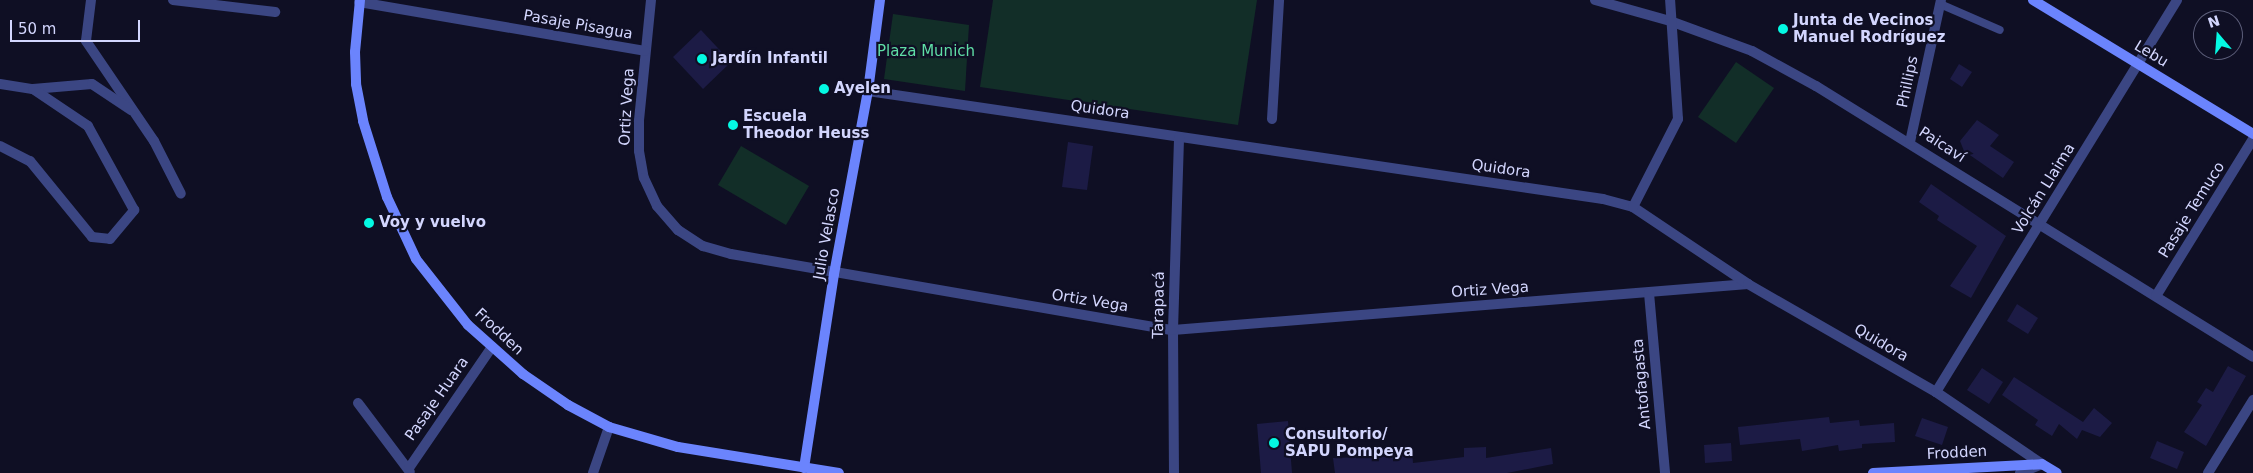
<!DOCTYPE html>
<meta charset="utf-8">
<style>
body{margin:0}
#map{position:relative;width:2253px;height:473px;overflow:hidden;background:#0f0f24;font-family:"DejaVu Sans",sans-serif}
div>[style]{position:absolute}
[style*='--x']{left:calc(var(--x)*1px);top:calc(var(--y)*1px);width:calc(var(--w)*1px);rotate:calc(var(--a)*1deg)}
.green>*{inset:0;background:#122e28}
.building>*{inset:0;background:#1c1b45}
.lane>*{height:8px;margin:-4px;padding:0 4px;transform-origin:4px;border-radius:4px;background:#3b4683}
.street>*{height:10px;margin:-5px;padding:0 5px;transform-origin:5px;border-radius:5px;background:#3b4683}
.secondary>*{height:10px;margin:-5px;padding:0 5px;transform-origin:5px;border-radius:5px;background:#6b84fd}
.dots>*{width:14px;height:14px;translate:-50% -50%;box-sizing:border-box;border:2px solid #0f0f24;border-radius:50%}
span{translate:-50% -50%;white-space:nowrap;text-align:center;line-height:1.15;-webkit-text-stroke:4.5px #0f0f24;paint-order:stroke}
.poi-label{font-size:15px;color:#d3d6fe;font-weight:700}
.left{translate:0 -50%;text-align:left}
.street-label{font-size:15px;color:#d3d6fe}
.park-label{font-size:15px;color:#5fdea6}
.north{position:absolute;left:2193px;top:10px;width:50px;height:50px;box-sizing:border-box;background:#0f0f24;border:1px solid #5d5f7b;border-radius:50%;rotate:342deg;font-size:14px;font-weight:700;line-height:20px;text-align:center;color:#d3d6fe}
.north::after{content:'';display:block;margin:auto;width:18px;height:22px;background:#04f9e3;clip-path:polygon(50% 0,100% 100%,50% 72%,0 100%)}
.scale{position:absolute;left:10px;top:20px;width:130px;height:22px;box-sizing:border-box;border:2px solid #d3d6fe;border-top:0;padding-left:6px;font-size:15px;line-height:18px;white-space:nowrap;color:#d3d6fe;-webkit-text-stroke:4px #0f0f24;paint-order:stroke}
</style>
<div id="map">
<div class="green">
<i style="clip-path:polygon(993px 0,1257px 0,1238px 125px,980px 87px)"></i>
<i style="clip-path:polygon(893px 14px,969px 25px,965px 91px,884px 79px)"></i>
<i style="clip-path:polygon(1736px 62px,1774px 88px,1736px 143px,1698px 117px)"></i>
<i style="clip-path:polygon(741px 146px,809px 186px,786px 225px,718px 185px)"></i>
</div>
<div class="building">
<i style="clip-path:polygon(701px 30px,731px 62px,703px 89px,673px 57px)"></i>
<i style="clip-path:polygon(1959px 64px,1972px 72px,1962px 87px,1950px 79px)"></i>
<i style="clip-path:polygon(1977px 120px,1999px 135px,1990px 146px,2014px 162px,2003px 178px,1964px 151px,1960px 141px)"></i>
<i style="clip-path:polygon(1068px 142px,1093px 146px,1087px 190px,1062px 187px)"></i>
<i style="clip-path:polygon(1931px 184px,2006px 236px,1971px 298px,1950px 286px,1977px 246px,1937px 220px,1939px 216px,1919px 202px)"></i>
<i style="clip-path:polygon(2017px 304px,2038px 318px,2028px 334px,2007px 321px)"></i>
<i style="clip-path:polygon(2228px 366px,2246px 376px,2206px 446px,2184px 432px,2202px 405px,2197px 402px,2206px 388px,2213px 392px)"></i>
<i style="clip-path:polygon(1982px 368px,2003px 382px,1989px 404px,1967px 390px)"></i>
<i style="clip-path:polygon(2014px 377px,2083px 422px,2094px 408px,2112px 423px,2100px 437px,2082px 430px,2077px 439px,2059px 424px,2052px 436px,2035px 425px,2038px 420px,2002px 395px)"></i>
<i style="clip-path:polygon(1829px 417px,1830px 423px,1859px 420px,1860px 426px,1894px 423px,1895px 442px,1862px 444px,1862px 448px,1839px 451px,1838px 445px,1802px 451px,1800px 439px,1740px 445px,1738px 427px)"></i>
<i style="clip-path:polygon(1922px 418px,1948px 427px,1942px 445px,1915px 436px)"></i>
<i style="clip-path:polygon(1288px 421px,1292px 473px,1261px 473px,1257px 424px)"></i>
<i style="clip-path:polygon(2157px 441px,2184px 452px,2177px 469px,2150px 458px)"></i>
<i style="clip-path:polygon(1731px 443px,1732px 461px,1705px 463px,1704px 445px)"></i>
<i style="clip-path:polygon(1486px 447px,1486px 458px,1551px 448px,1553px 464px,1507px 473px,1335px 473px,1333px 458px,1399px 456px,1398px 449px,1412px 449px,1413px 463px,1464px 457px,1464px 448px)"></i>
</div>
<div class="lane">
<i style="--x:1940;--y:4;--w:65;--a:23.4"></i>
</div>
<div class="street">
<i style="--x:91;--y:0;--w:41;--a:97"></i>
<i style="--x:86;--y:41;--w:121;--a:55.8"></i>
<i style="--x:154;--y:141;--w:59;--a:63"></i>
<i style="--x:173;--y:0;--w:103;--a:6.7"></i>
<i style="--x:651;--y:0;--w:122;--a:95.7"></i>
<i style="--x:639;--y:121;--w:30;--a:90"></i>
<i style="--x:639;--y:151;--w:27;--a:80"></i>
<i style="--x:644;--y:178;--w:31;--a:65"></i>
<i style="--x:657;--y:206;--w:32;--a:49"></i>
<i style="--x:678;--y:230;--w:30;--a:33"></i>
<i style="--x:703;--y:246;--w:29;--a:16"></i>
<i style="--x:731;--y:254;--w:448;--a:9.8"></i>
<i style="--x:1173;--y:330;--w:577;--a:-4.57"></i>
<i style="--x:1595;--y:0;--w:78;--a:15.6"></i>
<i style="--x:1670;--y:21;--w:87;--a:20.1"></i>
<i style="--x:1752;--y:51;--w:73;--a:28.7"></i>
<i style="--x:1816;--y:86;--w:514;--a:31.8"></i>
<i style="--x:359;--y:2;--w:290;--a:9.7"></i>
<i style="--x:0;--y:84;--w:33;--a:9"></i>
<i style="--x:33;--y:89;--w:59;--a:-4.8"></i>
<i style="--x:92;--y:84;--w:47;--a:33.7"></i>
<i style="--x:868;--y:91;--w:743;--a:8.36"></i>
<i style="--x:1603;--y:199;--w:31;--a:15"></i>
<i style="--x:1633;--y:207;--w:138;--a:33.8"></i>
<i style="--x:1748;--y:284;--w:217;--a:29.9"></i>
<i style="--x:1936;--y:392;--w:128;--a:34.2"></i>
<i style="--x:1272;--y:119;--w:119;--a:-86.6"></i>
<i style="--x:1910;--y:142;--w:145;--a:-77.7"></i>
<i style="--x:0;--y:146;--w:34;--a:27"></i>
<i style="--x:30;--y:161;--w:98;--a:50.8"></i>
<i style="--x:92;--y:237;--w:18;--a:6"></i>
<i style="--x:110;--y:239;--w:38;--a:-50"></i>
<i style="--x:134;--y:210;--w:96;--a:-118.7"></i>
<i style="--x:88;--y:126;--w:66;--a:-146.1"></i>
<i style="--x:1633;--y:207;--w:99;--a:-62.9"></i>
<i style="--x:1678;--y:119;--w:119;--a:-93.8"></i>
<i style="--x:1649;--y:293;--w:181;--a:84.9"></i>
<i style="--x:2156;--y:296;--w:185;--a:-58.3"></i>
<i style="--x:1936;--y:392;--w:460;--a:-58.4"></i>
<i style="--x:358;--y:403;--w:86;--a:53"></i>
<i style="--x:409;--y:468;--w:147;--a:-55.6"></i>
<i style="--x:593;--y:473;--w:49;--a:-70.8"></i>
<i style="--x:1174;--y:473;--w:143;--a:-90.4"></i>
<i style="--x:1173;--y:330;--w:193;--a:-88.2"></i>
<i style="--x:2020;--y:473;--w:22;--a:-22"></i>
<i style="--x:2208;--y:473;--w:86;--a:-58.3"></i>
</div>
<div class="secondary">
<i style="--x:360;--y:0;--w:52;--a:95.5"></i>
<i style="--x:355;--y:52;--w:32;--a:88"></i>
<i style="--x:356;--y:84;--w:38;--a:79"></i>
<i style="--x:363;--y:121;--w:80;--a:72.5"></i>
<i style="--x:387;--y:197;--w:68;--a:64.9"></i>
<i style="--x:416;--y:259;--w:84;--a:51.8"></i>
<i style="--x:468;--y:325;--w:74;--a:41.7"></i>
<i style="--x:523;--y:374;--w:55;--a:34.6"></i>
<i style="--x:568;--y:405;--w:47;--a:28.2"></i>
<i style="--x:609;--y:427;--w:72;--a:16.2"></i>
<i style="--x:678;--y:447;--w:163;--a:9.2"></i>
<i style="--x:2033;--y:0;--w:258;--a:31.3"></i>
<i style="--x:804;--y:468;--w:196;--a:-81.2"></i>
<i style="--x:834;--y:274;--w:186;--a:-79.5"></i>
<i style="--x:868;--y:91;--w:92;--a:-82.5"></i>
<i style="--x:1873;--y:473;--w:169;--a:-3"></i>
<i style="--x:2042;--y:464;--w:17;--a:31"></i>
</div>
<div class="dots">
<i style="left:1783px;top:29px;background:#04f9e3"></i>
<i style="left:702px;top:59px;background:#04f9e3"></i>
<i style="left:824px;top:89px;background:#04f9e3"></i>
<i style="left:733px;top:125px;background:#04f9e3"></i>
<i style="left:369px;top:223px;background:#04f9e3"></i>
<i style="left:1274px;top:443px;background:#04f9e3"></i>
</div>
<div class="poi-label">
<span class="left" style="left:1793px;top:29px">Junta de Vecinos<br>Manuel Rodríguez</span>
<span class="left" style="left:712px;top:59px">Jardín Infantil</span>
<span class="left" style="left:834px;top:89px">Ayelen</span>
<span class="left" style="left:743px;top:125px">Escuela<br>Theodor Heuss</span>
<span class="left" style="left:379px;top:223px">Voy y vuelvo</span>
<span class="left" style="left:1285px;top:443px">Consultorio/<br>SAPU Pompeya</span>
</div>
<div class="street-label">
<span style="left:578px;top:25px;rotate:10deg">Pasaje Pisagua</span>
<span style="left:2151px;top:54px;rotate:31deg">Lebu</span>
<span style="left:1908px;top:82px;rotate:-78deg">Phillips</span>
<span style="left:627px;top:107px;rotate:-87deg">Ortiz Vega</span>
<span style="left:1100px;top:110px;rotate:8deg">Quidora</span>
<span style="left:1942px;top:145px;rotate:33deg">Paicaví</span>
<span style="left:1501px;top:169px;rotate:8deg">Quidora</span>
<span style="left:2044px;top:189px;rotate:-58deg">Volcán Llaima</span>
<span style="left:2192px;top:210px;rotate:-58deg">Pasaje Temuco</span>
<span style="left:827px;top:234px;rotate:-80deg">Julio Velasco</span>
<span style="left:1490px;top:290px;rotate:-4deg">Ortiz Vega</span>
<span style="left:1090px;top:301px;rotate:9deg">Ortiz Vega</span>
<span style="left:1159px;top:305px;rotate:-89deg">Tarapacá</span>
<span style="left:499px;top:332px;rotate:43deg">Frodden</span>
<span style="left:1881px;top:343px;rotate:30deg">Quidora</span>
<span style="left:1642px;top:384px;rotate:-95deg">Antofagasta</span>
<span style="left:437px;top:399px;rotate:-55deg">Pasaje Huara</span>
<span style="left:1957px;top:453px;rotate:-3deg">Frodden</span>
</div>
<div class="park-label">
<span style="left:926px;top:52px">Plaza Munich</span>
</div>
<div class="north">N</div>
<div class="scale">50 m</div>
</div>
